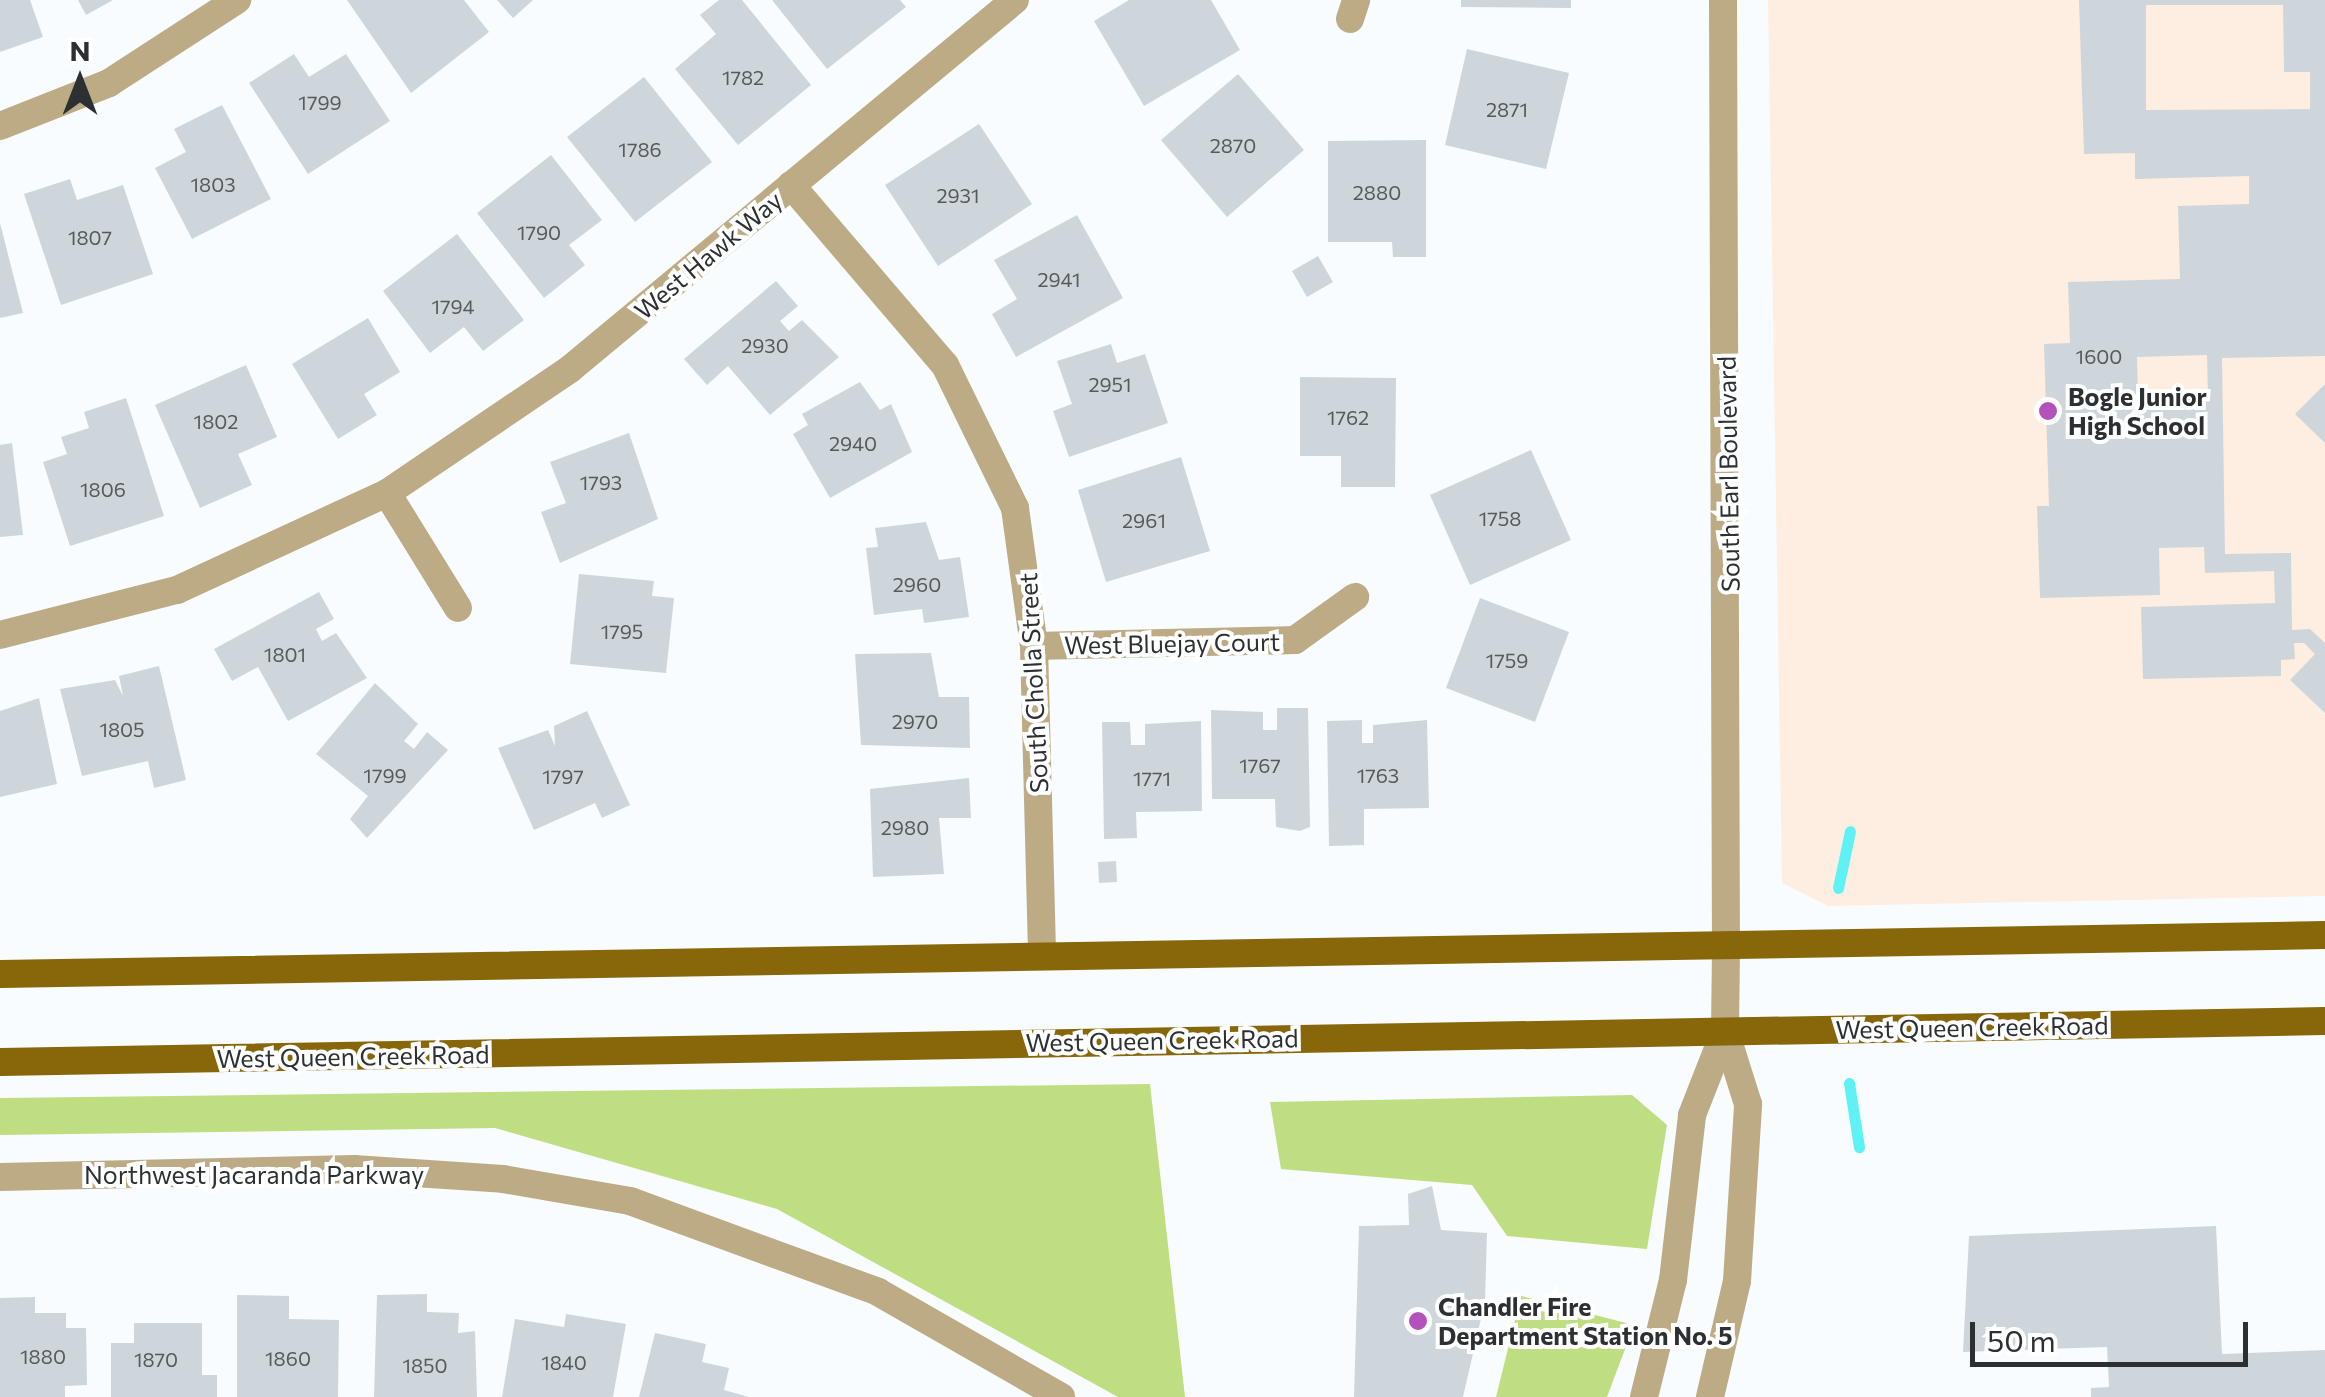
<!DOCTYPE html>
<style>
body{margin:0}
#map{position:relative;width:2325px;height:1397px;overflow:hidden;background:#f8fcfe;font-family:Commissioner,sans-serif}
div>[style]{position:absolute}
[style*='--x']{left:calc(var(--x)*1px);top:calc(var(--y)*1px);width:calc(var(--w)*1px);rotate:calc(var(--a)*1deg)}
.education>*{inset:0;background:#fdeee1}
.green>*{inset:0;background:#bede81}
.stream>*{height:11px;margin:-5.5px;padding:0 5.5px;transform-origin:5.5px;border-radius:5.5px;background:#5ff2f4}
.building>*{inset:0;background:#ced6dc}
.minor>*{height:28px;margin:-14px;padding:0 14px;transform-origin:14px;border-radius:14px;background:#bcab85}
.tertiary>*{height:28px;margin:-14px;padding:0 14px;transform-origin:14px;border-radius:14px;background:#bcab85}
.primary>*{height:28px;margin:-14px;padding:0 14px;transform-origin:14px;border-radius:14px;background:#87670a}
.dots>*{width:28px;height:28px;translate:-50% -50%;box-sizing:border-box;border:5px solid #fff;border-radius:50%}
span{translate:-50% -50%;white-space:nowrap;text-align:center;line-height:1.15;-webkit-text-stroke:8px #fff;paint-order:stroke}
.number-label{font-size:20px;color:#555a5c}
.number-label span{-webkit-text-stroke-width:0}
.street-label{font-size:25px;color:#2d3032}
.poi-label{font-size:25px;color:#2d3032;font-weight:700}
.left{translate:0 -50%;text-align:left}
.north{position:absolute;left:30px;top:30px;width:100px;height:100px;-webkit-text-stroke:8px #fff;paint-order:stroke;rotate:0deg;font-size:28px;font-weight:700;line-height:40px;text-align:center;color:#2d3032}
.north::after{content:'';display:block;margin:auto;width:35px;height:45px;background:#2d3032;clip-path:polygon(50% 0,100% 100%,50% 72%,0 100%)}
.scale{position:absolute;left:1970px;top:1322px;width:278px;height:45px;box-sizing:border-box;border:5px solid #2d3032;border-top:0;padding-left:12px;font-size:30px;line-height:35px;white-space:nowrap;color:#2d3032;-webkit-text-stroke:8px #fff;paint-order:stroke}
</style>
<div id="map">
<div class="education">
<i style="clip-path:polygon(1768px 0,2325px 0,2325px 896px,1828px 906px,1782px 883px)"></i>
</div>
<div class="green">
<i style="clip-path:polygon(1150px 1084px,1185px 1397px,1118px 1397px,777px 1209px,495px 1128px,0 1135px,0 1098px)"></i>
<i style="clip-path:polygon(1632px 1095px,1667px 1125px,1647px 1249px,1507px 1236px,1472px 1185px,1281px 1169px,1270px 1102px)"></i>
<i style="clip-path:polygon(1521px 1296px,1634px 1325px,1607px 1397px,1496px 1397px)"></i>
</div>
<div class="stream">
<i style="--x:1838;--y:888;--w:58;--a:-78.1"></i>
<i style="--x:1849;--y:1083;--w:65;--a:81.1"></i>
</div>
<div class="building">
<i style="clip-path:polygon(0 0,30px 0,43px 37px,0 52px)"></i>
<i style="clip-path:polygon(78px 0,113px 0,86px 15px)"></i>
<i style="clip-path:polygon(347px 0,464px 0,489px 32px,411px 93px)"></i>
<i style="clip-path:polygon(497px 0,533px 0,513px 18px)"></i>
<i style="clip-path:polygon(719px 0,742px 0,811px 85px,738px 145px,675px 69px,716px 34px,700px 15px)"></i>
<i style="clip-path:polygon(772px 0,900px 0,906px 7px,827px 69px)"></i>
<i style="clip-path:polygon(1129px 0,1211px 0,1240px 50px,1144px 106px,1094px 21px)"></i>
<i style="clip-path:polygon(1461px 0,1571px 0,1571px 8px,1461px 7px)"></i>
<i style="clip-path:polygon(evenodd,2079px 0,2325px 0,2325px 356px,2222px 358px,2225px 554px,2291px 553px,2292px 630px,2310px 629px,2325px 643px,2325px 713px,2290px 680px,2315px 654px,2304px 643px,2294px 643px,2295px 659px,2281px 660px,2281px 676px,2143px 679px,2141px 607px,2275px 603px,2274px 571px,2205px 573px,2204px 547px,2159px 548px,2160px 595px,2040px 598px,2037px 506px,2049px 506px,2044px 344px,2070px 343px,2068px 282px,2180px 279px,2178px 206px,2249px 204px,2249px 176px,2135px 179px,2135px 153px,2084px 154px,2079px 0,2146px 5px,2283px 5px,2284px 72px,2310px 72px,2310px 109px,2146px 110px,2146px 5px,2079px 0,2207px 355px,2208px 397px,2138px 398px,2137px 357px,2207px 355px)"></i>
<i style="clip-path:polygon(1467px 49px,1569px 73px,1546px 169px,1445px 145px)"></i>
<i style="clip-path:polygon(294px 54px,309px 77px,346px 54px,390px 121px,308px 174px,249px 83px)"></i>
<i style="clip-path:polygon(1238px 74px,1304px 150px,1227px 217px,1161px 140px)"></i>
<i style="clip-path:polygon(644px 77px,712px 162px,635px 222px,567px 137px)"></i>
<i style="clip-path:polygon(222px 105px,271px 199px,192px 239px,155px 168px,186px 152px,174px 129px)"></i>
<i style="clip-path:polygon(979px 124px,1032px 204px,938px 266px,885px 185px)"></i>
<i style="clip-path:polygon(1426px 140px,1426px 257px,1393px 257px,1392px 242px,1328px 242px,1328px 141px)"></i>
<i style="clip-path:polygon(551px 155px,602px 220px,569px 245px,585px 265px,544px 298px,477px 213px)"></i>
<i style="clip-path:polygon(70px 179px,77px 200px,123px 185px,153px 274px,61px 305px,24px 194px)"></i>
<i style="clip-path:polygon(1077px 215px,1123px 298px,1016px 357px,992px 314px,1017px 299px,994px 260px)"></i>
<i style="clip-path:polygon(0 223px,23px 313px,0 318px)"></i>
<i style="clip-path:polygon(457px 234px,524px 320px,483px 351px,464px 327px,430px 353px,383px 291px)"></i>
<i style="clip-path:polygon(1318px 256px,1333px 282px,1307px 297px,1292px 271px)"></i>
<i style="clip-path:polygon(776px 281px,798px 306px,780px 321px,789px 331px,802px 320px,839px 357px,770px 415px,728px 366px,707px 385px,684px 359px)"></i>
<i style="clip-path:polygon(368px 318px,400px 372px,364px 394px,377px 415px,338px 439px,292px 364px)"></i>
<i style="clip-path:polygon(1111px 344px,1117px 363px,1145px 354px,1168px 423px,1069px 457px,1053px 411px,1072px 404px,1057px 361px)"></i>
<i style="clip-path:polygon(246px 365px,277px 437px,238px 454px,252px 485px,200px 508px,155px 405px)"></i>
<i style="clip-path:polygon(1300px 377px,1396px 378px,1395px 487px,1341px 487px,1341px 456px,1300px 456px)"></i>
<i style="clip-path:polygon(860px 382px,880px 410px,891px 404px,912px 452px,830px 498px,793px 434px,808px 425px,802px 414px)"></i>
<i style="clip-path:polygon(2325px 384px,2325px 443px,2295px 414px)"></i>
<i style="clip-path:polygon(126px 398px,164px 516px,70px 546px,43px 462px,67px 454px,61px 437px,89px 428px,84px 412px)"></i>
<i style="clip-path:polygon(629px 433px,658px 519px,560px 563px,541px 512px,566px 503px,550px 462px)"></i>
<i style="clip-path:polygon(12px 443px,23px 535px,0 537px,0 445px)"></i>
<i style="clip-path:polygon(1531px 450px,1571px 540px,1470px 585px,1430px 495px)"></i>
<i style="clip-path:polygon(1181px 457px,1210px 551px,1106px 582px,1078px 490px)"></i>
<i style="clip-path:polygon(926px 522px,939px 560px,960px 557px,969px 617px,924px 623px,922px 609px,874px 615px,866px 548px,878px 547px,875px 528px)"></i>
<i style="clip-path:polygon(579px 574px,654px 581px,652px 596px,674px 598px,666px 673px,570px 664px)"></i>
<i style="clip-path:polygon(319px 592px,334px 619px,316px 629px,322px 641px,336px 633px,367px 678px,288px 721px,258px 667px,232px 681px,214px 649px)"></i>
<i style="clip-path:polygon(1480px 598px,1569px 632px,1535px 722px,1446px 688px)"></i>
<i style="clip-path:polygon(931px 653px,939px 697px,969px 697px,970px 748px,861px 745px,855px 654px)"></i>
<i style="clip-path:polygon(159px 666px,186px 780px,154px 788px,148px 761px,82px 776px,60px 689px,115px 680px,123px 696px,119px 676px)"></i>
<i style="clip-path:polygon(375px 683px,418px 724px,404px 741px,414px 749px,427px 732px,448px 750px,367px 838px,350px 819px,368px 796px,316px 754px)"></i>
<i style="clip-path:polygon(39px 698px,57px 784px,0 797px,0 711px)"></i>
<i style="clip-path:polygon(1277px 708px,1308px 708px,1310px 827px,1300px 831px,1276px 827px,1275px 799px,1212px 799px,1211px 710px,1263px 712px,1263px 730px,1277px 730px)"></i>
<i style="clip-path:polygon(587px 711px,630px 805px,602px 818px,595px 803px,534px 830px,498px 748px,548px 730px,555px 746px,554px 726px)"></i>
<i style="clip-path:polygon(1362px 720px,1362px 743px,1373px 743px,1373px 725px,1427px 720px,1429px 808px,1364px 809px,1364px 845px,1329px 846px,1327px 721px)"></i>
<i style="clip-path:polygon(1201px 721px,1202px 811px,1136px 812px,1137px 838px,1104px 839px,1102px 722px,1130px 722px,1131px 745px,1145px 745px,1145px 724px)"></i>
<i style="clip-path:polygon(969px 778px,971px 818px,939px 818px,944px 874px,873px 877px,870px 789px)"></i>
<i style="clip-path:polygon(1116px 861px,1117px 882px,1099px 883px,1098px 862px)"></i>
<i style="clip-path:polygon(1432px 1186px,1441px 1230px,1487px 1233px,1485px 1301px,1463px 1397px,1354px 1397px,1359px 1226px,1409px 1225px,1408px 1194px)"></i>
<i style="clip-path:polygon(2216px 1226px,2222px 1354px,2325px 1350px,2325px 1397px,2091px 1397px,2091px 1388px,2109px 1387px,2107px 1347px,1963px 1352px,1969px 1236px)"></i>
<i style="clip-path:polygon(427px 1294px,427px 1312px,459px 1313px,458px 1333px,475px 1331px,477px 1397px,374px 1397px,377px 1295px)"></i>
<i style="clip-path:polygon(237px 1295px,289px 1296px,289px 1319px,339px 1320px,338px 1397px,237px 1397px)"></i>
<i style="clip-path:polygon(35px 1297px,35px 1313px,66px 1313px,66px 1328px,86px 1328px,87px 1385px,65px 1386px,65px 1397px,0 1397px,0 1298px)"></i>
<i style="clip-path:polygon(566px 1314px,626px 1324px,613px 1397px,502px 1397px,515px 1319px,564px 1327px)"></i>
<i style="clip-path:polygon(134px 1323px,202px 1323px,202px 1375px,217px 1375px,217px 1397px,111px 1397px,111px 1343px,134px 1343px)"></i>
<i style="clip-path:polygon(655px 1333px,706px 1344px,702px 1362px,729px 1368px,724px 1390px,749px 1397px,639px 1397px)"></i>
</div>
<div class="minor">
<i style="--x:1350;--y:19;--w:20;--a:-72"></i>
<i style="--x:0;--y:126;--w:117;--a:-21.5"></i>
<i style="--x:109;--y:83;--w:153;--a:-33"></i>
<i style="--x:791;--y:185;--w:237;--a:49.5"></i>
<i style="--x:945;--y:365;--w:159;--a:63.9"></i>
<i style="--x:1015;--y:508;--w:139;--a:82.2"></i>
<i style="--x:1034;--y:646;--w:309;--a:88.5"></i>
<i style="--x:387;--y:493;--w:135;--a:58.3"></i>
<i style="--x:0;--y:635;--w:183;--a:-14.3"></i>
<i style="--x:177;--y:590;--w:231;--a:-24.8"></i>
<i style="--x:387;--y:493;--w:221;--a:-34.1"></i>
<i style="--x:570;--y:369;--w:578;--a:-39.67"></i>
<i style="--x:1034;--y:646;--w:261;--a:-1.3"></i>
<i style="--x:1295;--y:640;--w:74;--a:-35.6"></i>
<i style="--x:1644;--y:1397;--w:121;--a:-76.1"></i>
<i style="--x:1673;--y:1280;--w:166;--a:-83.4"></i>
<i style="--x:1692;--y:1115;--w:90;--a:-68.6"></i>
<i style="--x:1710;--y:1397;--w:119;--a:-76.9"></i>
<i style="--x:1737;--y:1281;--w:177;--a:-86.4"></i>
<i style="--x:1748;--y:1104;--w:77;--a:-107.5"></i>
<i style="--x:1725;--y:1031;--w:84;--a:-89.3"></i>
</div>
<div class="tertiary">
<i style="--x:1723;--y:0;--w:947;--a:89.82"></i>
<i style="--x:0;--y:1177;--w:354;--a:-1.3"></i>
<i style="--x:354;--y:1169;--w:149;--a:3.8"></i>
<i style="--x:503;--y:1179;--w:129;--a:9.8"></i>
<i style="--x:630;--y:1201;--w:264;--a:20.1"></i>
<i style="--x:878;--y:1292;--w:211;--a:29.8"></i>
</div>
<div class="primary">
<i style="--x:0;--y:974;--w:2325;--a:-0.96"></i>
<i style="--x:0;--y:1062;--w:2325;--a:-1.01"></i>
</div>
<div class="dots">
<i style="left:2048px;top:411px;background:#b352ba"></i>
<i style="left:1418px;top:1321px;background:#b352ba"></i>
</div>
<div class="number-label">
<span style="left:743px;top:77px">1782</span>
<span style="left:320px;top:102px">1799</span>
<span style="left:1507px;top:109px">2871</span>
<span style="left:1233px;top:145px">2870</span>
<span style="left:640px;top:149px">1786</span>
<span style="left:213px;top:184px">1803</span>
<span style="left:1377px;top:192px">2880</span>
<span style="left:958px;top:195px">2931</span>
<span style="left:539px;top:232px">1790</span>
<span style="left:90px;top:237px">1807</span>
<span style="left:1059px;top:279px">2941</span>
<span style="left:453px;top:306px">1794</span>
<span style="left:765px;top:345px">2930</span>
<span style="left:2099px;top:356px">1600</span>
<span style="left:1110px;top:384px">2951</span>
<span style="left:1348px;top:417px">1762</span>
<span style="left:216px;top:421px">1802</span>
<span style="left:853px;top:443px">2940</span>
<span style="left:601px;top:482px">1793</span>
<span style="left:103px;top:489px">1806</span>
<span style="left:1500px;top:518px">1758</span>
<span style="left:1144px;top:520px">2961</span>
<span style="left:917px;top:584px">2960</span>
<span style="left:622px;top:631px">1795</span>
<span style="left:285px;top:654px">1801</span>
<span style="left:1507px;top:660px">1759</span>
<span style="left:915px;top:721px">2970</span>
<span style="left:122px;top:729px">1805</span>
<span style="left:1260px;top:765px">1767</span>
<span style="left:385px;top:775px">1799</span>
<span style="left:1378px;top:775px">1763</span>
<span style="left:563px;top:776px">1797</span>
<span style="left:1152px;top:778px">1771</span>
<span style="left:905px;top:827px">2980</span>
<span style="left:43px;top:1356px">1880</span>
<span style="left:288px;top:1358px">1860</span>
<span style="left:156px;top:1359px">1870</span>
<span style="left:564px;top:1362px">1840</span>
<span style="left:425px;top:1365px">1850</span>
</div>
<div class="street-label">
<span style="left:708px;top:255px;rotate:-40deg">West Hawk Way</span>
<span style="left:1728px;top:474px;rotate:-91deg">South Earl Boulevard</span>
<span style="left:1172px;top:643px;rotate:-1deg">West Bluejay Court</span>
<span style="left:1033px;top:683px;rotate:-93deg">South Cholla Street</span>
<span style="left:1972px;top:1027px;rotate:-1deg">West Queen Creek Road</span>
<span style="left:1162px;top:1040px;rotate:-1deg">West Queen Creek Road</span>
<span style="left:353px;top:1056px;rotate:-1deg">West Queen Creek Road</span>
<span style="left:254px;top:1174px">Northwest Jacaranda Parkway</span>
</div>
<div class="poi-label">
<span class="left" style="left:2068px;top:411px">Bogle Junior<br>High School</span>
<span class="left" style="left:1438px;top:1321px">Chandler Fire<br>Department Station No. 5</span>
</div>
<div class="north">N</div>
<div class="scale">50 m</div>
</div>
